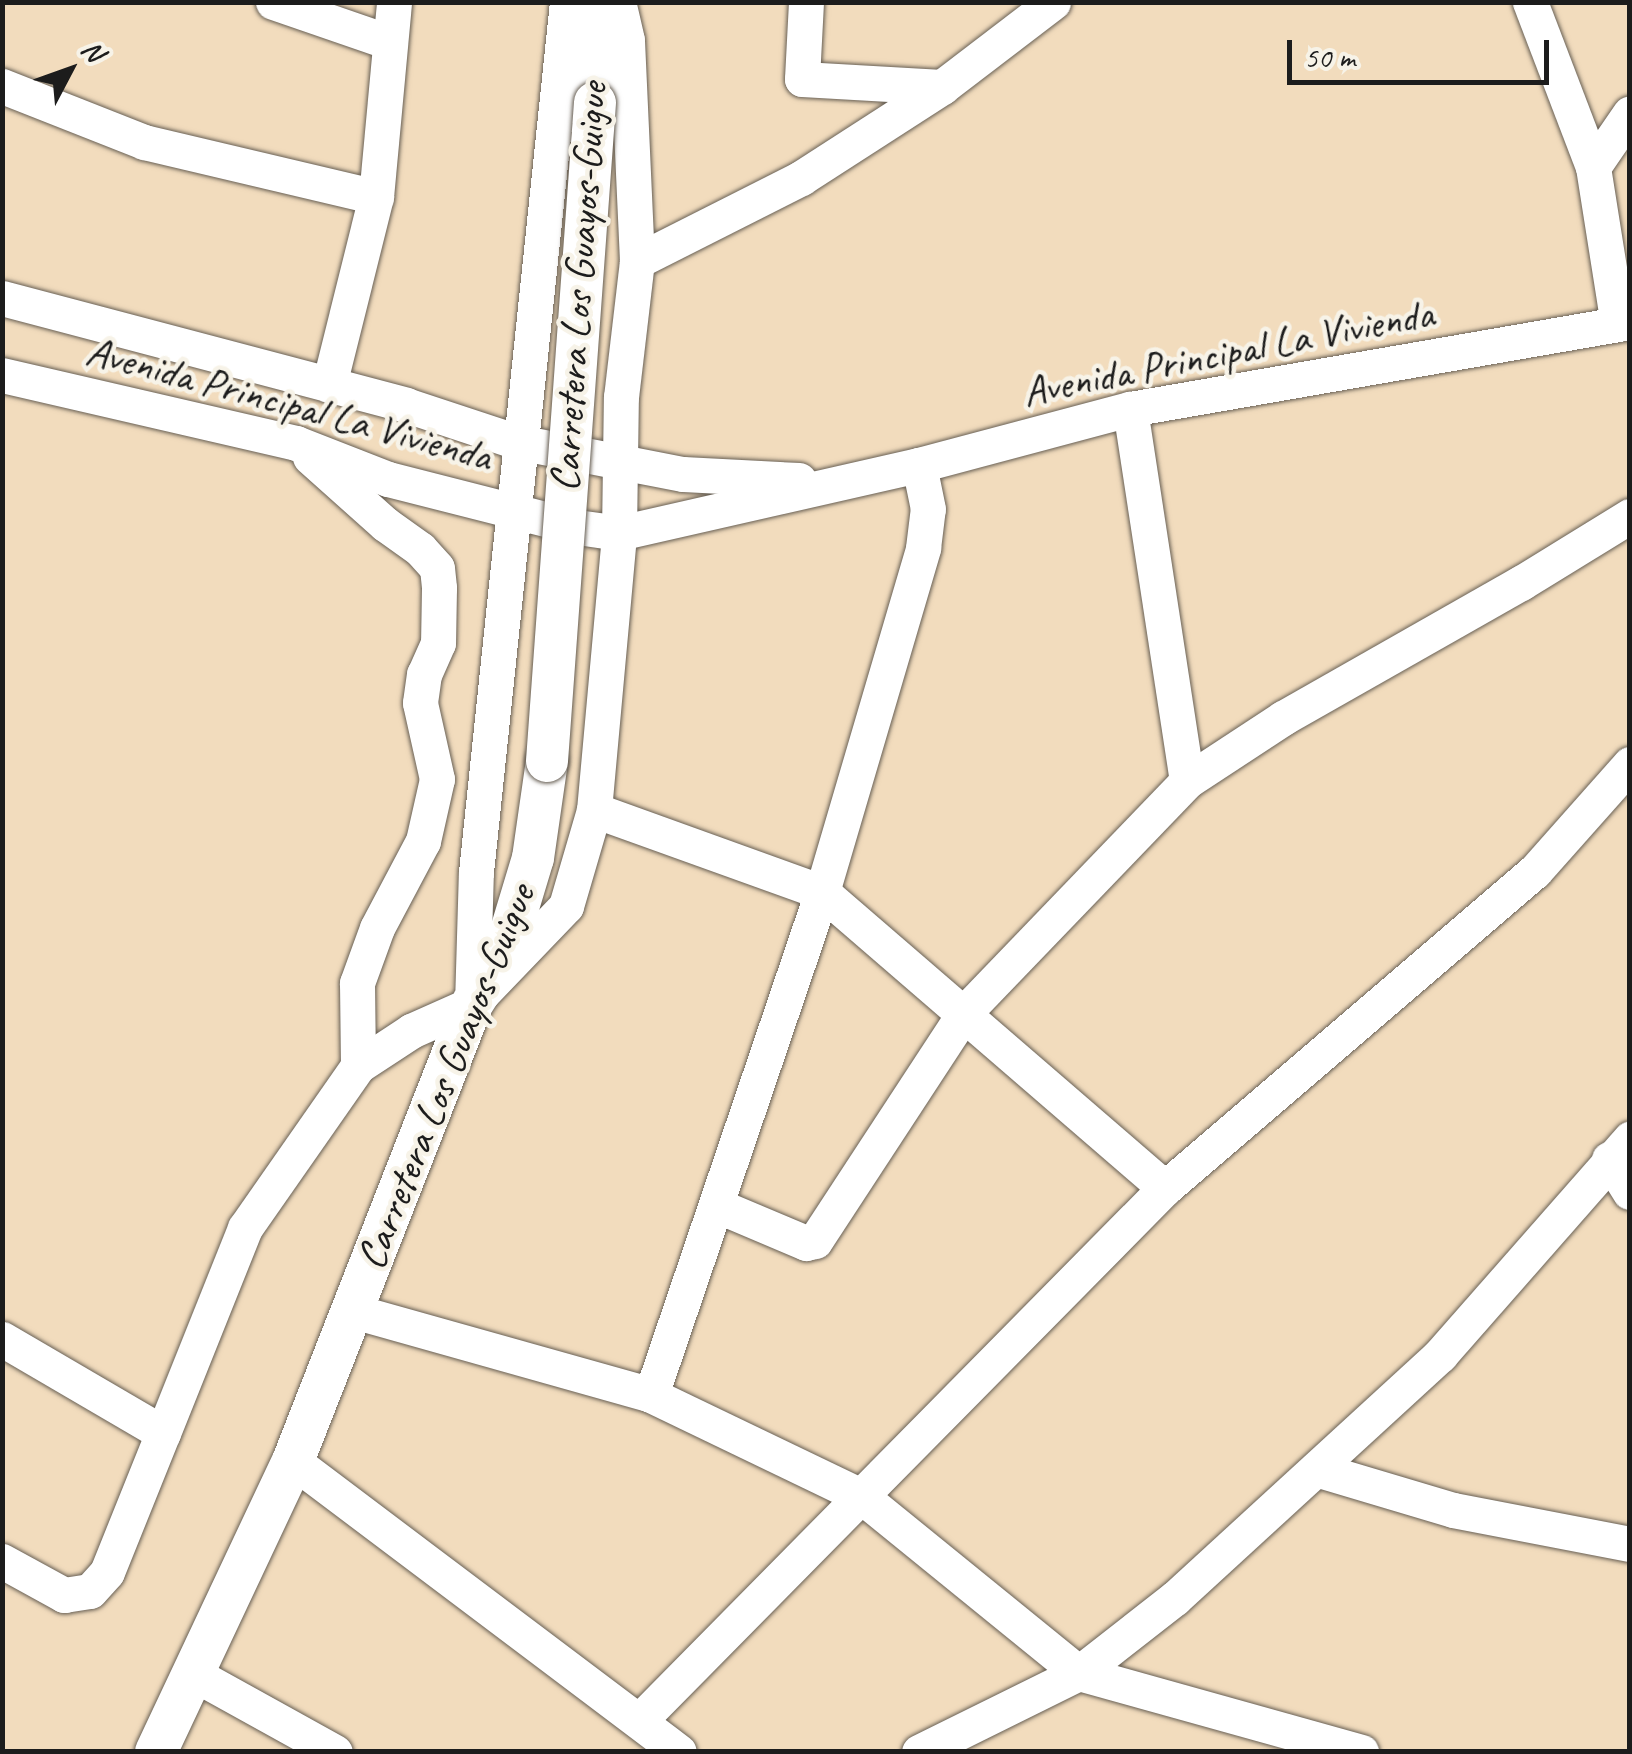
<!DOCTYPE html>
<style>
body{margin:0}
#map{position:relative;width:1632px;height:1754px;overflow:hidden;background:#f2dcbd;font-family:Caveat,sans-serif}
div>[style]{position:absolute}
[style*='--x']{left:calc(var(--x)*1px);top:calc(var(--y)*1px);width:calc(var(--w)*1px);rotate:calc(var(--a)*1deg)}
.roads{filter:drop-shadow(0 0 2px #675f54) drop-shadow(0 0 2px #675f54)}
.minor>*{height:35px;margin:-17.5px;padding:0 17.5px;transform-origin:17.5px;border-radius:17.5px;background:#fff}
.major>*{height:42px;margin:-21px;padding:0 21px;transform-origin:21px;border-radius:21px;background:#fff}
.bridges{filter:drop-shadow(0 0 2px #675f54) drop-shadow(0 0 2px #675f54)}
.major-bridge>*{height:42px;margin:-21px;padding:0 21px;transform-origin:21px;border-radius:21px;background:#fff}
span{translate:-50% -50%;white-space:nowrap;text-align:center;line-height:1.15;-webkit-text-stroke:9px #f7f3e8;paint-order:stroke}
.street-label{font-size:42px;color:#1c1c1c}
.frame{position:absolute;inset:0;border:5px solid #1c1c1c;pointer-events:none}
.north{position:absolute;left:20px;top:20px;width:100px;height:100px;-webkit-text-stroke:8px #f7f3e8;paint-order:stroke;rotate:49deg;font-size:28px;font-weight:700;line-height:40px;text-align:center;color:#1c1c1c}
.north::after{content:'';display:block;margin:auto;width:35px;height:45px;background:#1c1c1c;clip-path:polygon(50% 0,100% 100%,50% 72%,0 100%)}
.scale{position:absolute;left:1287px;top:40px;width:262px;height:45px;box-sizing:border-box;border:5px solid #1c1c1c;border-top:0;padding-left:12px;font-size:30px;line-height:35px;white-space:nowrap;color:#1c1c1c;-webkit-text-stroke:8px #f7f3e8;paint-order:stroke}
</style>
<div id="map">
<div class="roads">
<div class="minor">
<i style="--x:273;--y:2;--w:123;--a:19"></i>
<i style="--x:806;--y:2;--w:77;--a:93"></i>
<i style="--x:802;--y:79;--w:140;--a:3.3"></i>
<i style="--x:1530;--y:2;--w:177;--a:69.1"></i>
<i style="--x:1593;--y:167;--w:159;--a:81"></i>
<i style="--x:2;--y:86;--w:153;--a:21.5"></i>
<i style="--x:144;--y:142;--w:238;--a:13.3"></i>
<i style="--x:1593;--y:167;--w:65;--a:-55.6"></i>
<i style="--x:637;--y:261;--w:184;--a:-26.8"></i>
<i style="--x:801;--y:178;--w:168;--a:-32.8"></i>
<i style="--x:942;--y:87;--w:140;--a:-37.4"></i>
<i style="--x:2;--y:298;--w:418;--a:14.8"></i>
<i style="--x:406;--y:405;--w:118;--a:18.3"></i>
<i style="--x:518;--y:442;--w:168;--a:11"></i>
<i style="--x:683;--y:474;--w:116;--a:3"></i>
<i style="--x:2;--y:375;--w:302;--a:13"></i>
<i style="--x:296;--y:443;--w:99;--a:21.4"></i>
<i style="--x:388;--y:479;--w:195;--a:14.3"></i>
<i style="--x:577;--y:527;--w:42;--a:8.1"></i>
<i style="--x:619;--y:533;--w:308;--a:-12.8"></i>
<i style="--x:919;--y:465;--w:218;--a:-14.9"></i>
<i style="--x:1130;--y:409;--w:508;--a:-9.87"></i>
<i style="--x:329;--y:385;--w:194;--a:-76"></i>
<i style="--x:376;--y:197;--w:196;--a:-84.7"></i>
<i style="--x:1130;--y:409;--w:376;--a:81.3"></i>
<i style="--x:310;--y:457;--w:101;--a:41.8"></i>
<i style="--x:385;--y:524;--w:43;--a:35.5"></i>
<i style="--x:420;--y:549;--w:25;--a:48"></i>
<i style="--x:437;--y:568;--w:20;--a:84"></i>
<i style="--x:439;--y:588;--w:55;--a:91"></i>
<i style="--x:438;--y:643;--w:34;--a:114"></i>
<i style="--x:424;--y:674;--w:29;--a:98"></i>
<i style="--x:420;--y:703;--w:78;--a:77.4"></i>
<i style="--x:437;--y:779;--w:64;--a:102.7"></i>
<i style="--x:423;--y:841;--w:98;--a:117.9"></i>
<i style="--x:377;--y:928;--w:59;--a:110"></i>
<i style="--x:357;--y:983;--w:83;--a:89.3"></i>
<i style="--x:594;--y:810;--w:242;--a:19.8"></i>
<i style="--x:822;--y:892;--w:453;--a:40.8"></i>
<i style="--x:472;--y:1004;--w:132;--a:-88.3"></i>
<i style="--x:476;--y:872;--w:875;--a:-84.03"></i>
<i style="--x:1609;--y:1159;--w:39;--a:58"></i>
<i style="--x:716;--y:1205;--w:98;--a:22.9"></i>
<i style="--x:806;--y:1243;--w:9;--a:-13"></i>
<i style="--x:815;--y:1241;--w:272;--a:-56.8"></i>
<i style="--x:964;--y:1013;--w:322;--a:-46.1"></i>
<i style="--x:1187;--y:781;--w:115;--a:-33.3"></i>
<i style="--x:1283;--y:718;--w:274;--a:-29.6"></i>
<i style="--x:1521;--y:583;--w:128;--a:-31.6"></i>
<i style="--x:353;--y:1311;--w:310;--a:15.7"></i>
<i style="--x:651;--y:1395;--w:233;--a:25.7"></i>
<i style="--x:861;--y:1496;--w:281;--a:39.1"></i>
<i style="--x:1079;--y:1673;--w:293;--a:15.6"></i>
<i style="--x:2;--y:1339;--w:186;--a:30.3"></i>
<i style="--x:163;--y:1433;--w:221;--a:-68.2"></i>
<i style="--x:245;--y:1228;--w:198;--a:-55.1"></i>
<i style="--x:358;--y:1066;--w:64;--a:-33.4"></i>
<i style="--x:411;--y:1031;--w:67;--a:-23.9"></i>
<i style="--x:472;--y:1004;--w:136;--a:-46.2"></i>
<i style="--x:566;--y:906;--w:100;--a:-73.7"></i>
<i style="--x:594;--y:810;--w:278;--a:-84.8"></i>
<i style="--x:619;--y:533;--w:136;--a:-89.2"></i>
<i style="--x:621;--y:397;--w:137;--a:-83.3"></i>
<i style="--x:637;--y:261;--w:221;--a:-92.6"></i>
<i style="--x:627;--y:40;--w:39;--a:-103"></i>
<i style="--x:651;--y:1395;--w:531;--a:-71.22"></i>
<i style="--x:822;--y:892;--w:359;--a:-73.6"></i>
<i style="--x:923;--y:548;--w:39;--a:-83"></i>
<i style="--x:928;--y:509;--w:45;--a:-101.6"></i>
<i style="--x:293;--y:1461;--w:483;--a:37"></i>
<i style="--x:1319;--y:1470;--w:140;--a:16.6"></i>
<i style="--x:1453;--y:1510;--w:180;--a:10.9"></i>
<i style="--x:2;--y:1561;--w:71;--a:28.7"></i>
<i style="--x:64;--y:1595;--w:26;--a:-9"></i>
<i style="--x:90;--y:1591;--w:25;--a:-48"></i>
<i style="--x:107;--y:1572;--w:150;--a:-68.1"></i>
<i style="--x:194;--y:1674;--w:161;--a:29"></i>
<i style="--x:640;--y:1720;--w:747;--a:-45.38"></i>
<i style="--x:1165;--y:1188;--w:487;--a:-40.6"></i>
<i style="--x:1535;--y:871;--w:143;--a:-48.4"></i>
<i style="--x:919;--y:1752;--w:178;--a:-26.3"></i>
<i style="--x:1079;--y:1673;--w:122;--a:-38"></i>
<i style="--x:1175;--y:1598;--w:360;--a:-42.5"></i>
<i style="--x:1440;--y:1355;--w:288;--a:-48.7"></i>
</div>
<div class="major">
<i style="--x:591;--y:2;--w:101;--a:87.7"></i>
<i style="--x:156;--y:1752;--w:322;--a:-64.8"></i>
<i style="--x:293;--y:1461;--w:491;--a:-68.6"></i>
<i style="--x:472;--y:1004;--w:59;--a:-57.4"></i>
<i style="--x:504;--y:954;--w:100;--a:-73.2"></i>
<i style="--x:533;--y:858;--w:98;--a:-81.8"></i>
</div>
</div>
<div class="bridges">
<div class="major-bridge">
<i style="--x:547;--y:761;--w:660;--a:-85.83"></i>
</div>
</div>
<div class="street-label">
<span style="left:579px;top:287px;rotate:-86deg">Carretera Los Guayos-Guigue</span>
<span style="left:1228px;top:353px;rotate:-11deg">Avenida Principal La Vivienda</span>
<span style="left:289px;top:404px;rotate:15deg">Avenida Principal La Vivienda</span>
<span style="left:446px;top:1077px;rotate:-68deg">Carretera Los Guayos-Guigue</span>
</div>
<div class="frame"></div>
<div class="north">N</div>
<div class="scale">50 m</div>
</div>
